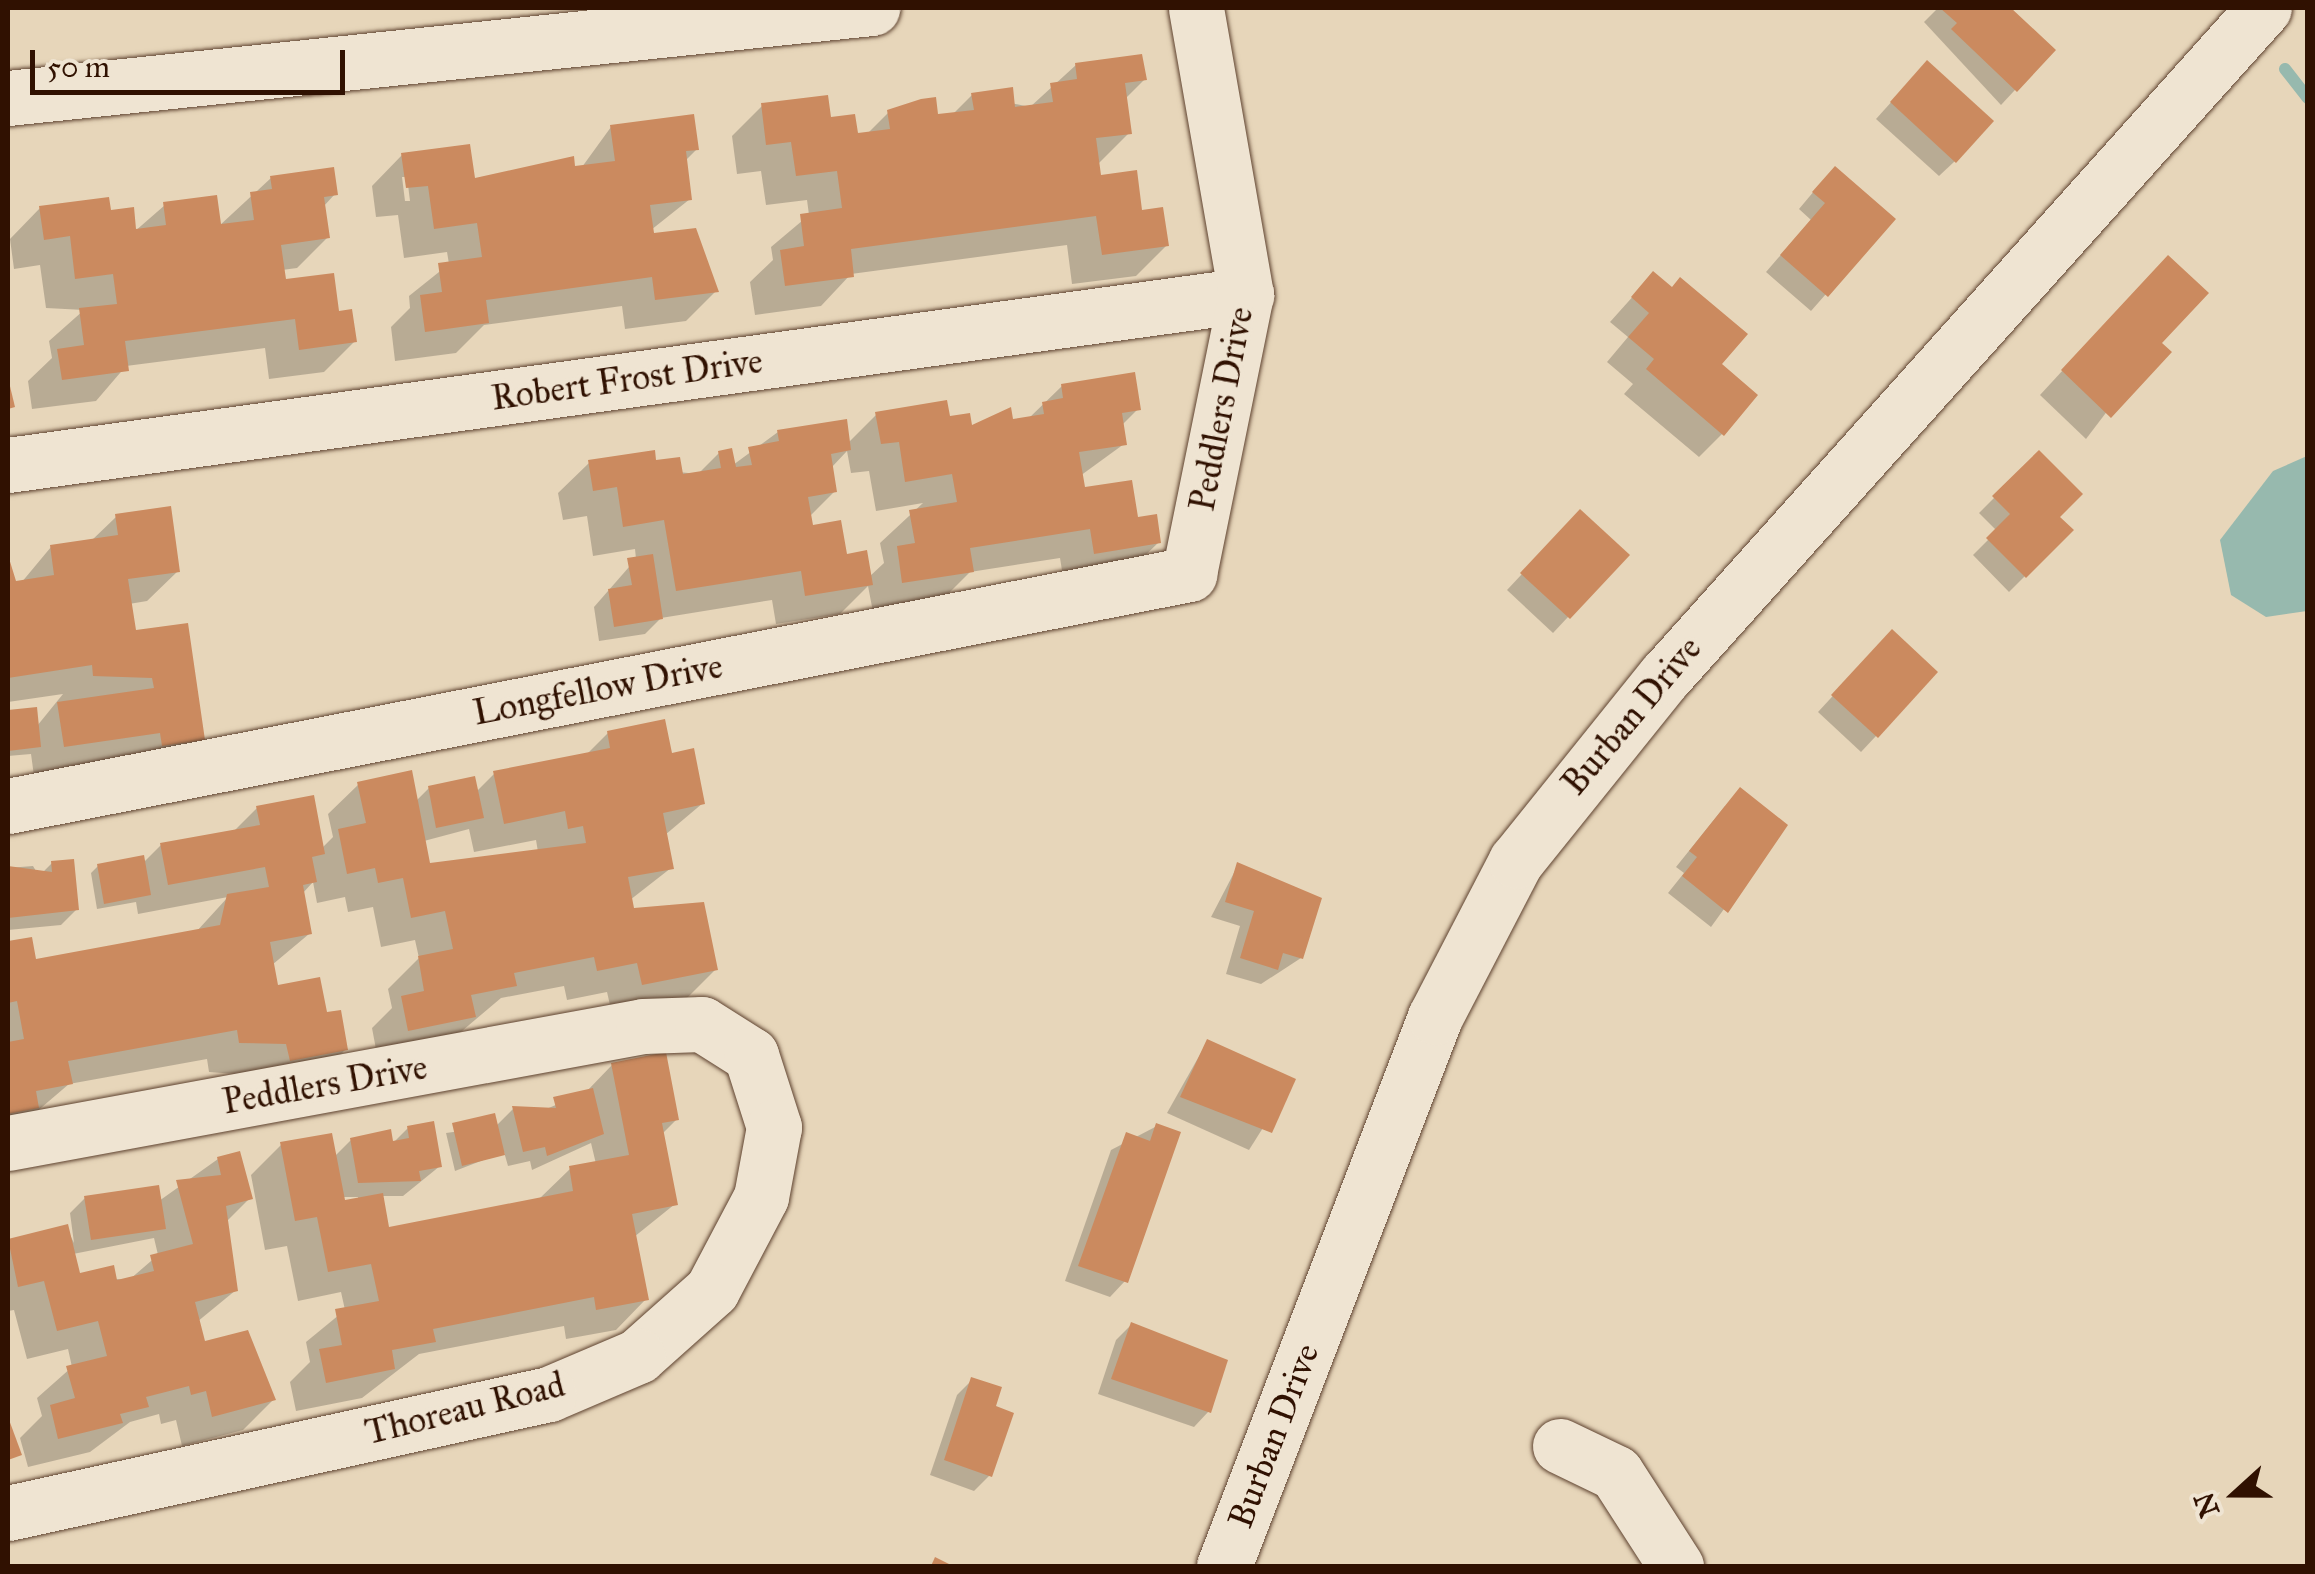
<!DOCTYPE html>
<style>
body{margin:0}
#map{position:relative;width:2315px;height:1574px;overflow:hidden;background:#e7d6ba;font-family:"IM FELL Great Primer",serif}
div>[style]{position:absolute}
[style*='--x']{left:calc(var(--x)*1px);top:calc(var(--y)*1px);width:calc(var(--w)*1px);rotate:calc(var(--a)*1deg)}
.water>*{inset:0;background:#97b9ae}
.shadow>*{inset:0;background:#0003}
.stream>*{height:12px;margin:-6px;padding:0 6px;transform-origin:6px;border-radius:6px;background:#97b9ae}
.building>*{inset:0;background:#cb8a5f}
.roads{filter:drop-shadow(0 0 2px #5e422f) drop-shadow(0 0 2px #5e422f)}
.minor>*{height:55px;margin:-27.5px;padding:0 27.5px;transform-origin:27.5px;border-radius:27.5px;background:#efe4d2}
span{translate:-50% -50%;white-space:nowrap;text-align:center;line-height:1.15;-webkit-text-stroke:8px #efe4d2;paint-order:stroke}
.street-label{font-size:35px;color:#301101}
.frame{position:absolute;inset:0;border:10px solid #301101;pointer-events:none}
.north{position:absolute;left:2185px;top:1444px;width:100px;height:100px;-webkit-text-stroke:8px #efe4d2;paint-order:stroke;rotate:249deg;font-size:28px;font-weight:700;line-height:40px;text-align:center;color:#301101}
.north::after{content:'';display:block;margin:auto;width:35px;height:45px;background:#301101;clip-path:polygon(50% 0,100% 100%,50% 72%,0 100%)}
.scale{position:absolute;left:30px;top:50px;width:315px;height:45px;box-sizing:border-box;border:5px solid #301101;border-top:0;padding-left:12px;font-size:30px;line-height:35px;white-space:nowrap;color:#301101;-webkit-text-stroke:8px #efe4d2;paint-order:stroke}
</style>
<div id="map">
<div class="water">
<i style="clip-path:polygon(2307px 456px,2307px 611px,2266px 617px,2231px 595px,2220px 540px,2273px 471px)"></i>
</div>
<div class="shadow">
<i style="clip-path:polygon(1938px 8px,2007px 8px,2052px 50px,2001px 105px,1924px 22px)"></i>
<i style="clip-path:polygon(1076px 65px,1144px 80px,1125px 99px,1129px 133px,1099px 163px,1099px 178px,1166px 246px,1136px 276px,1072px 284px,1067px 245px,851px 274px,821px 306px,755px 315px,750px 282px,773px 260px,771px 247px,809px 215px,807px 200px,766px 205px,761px 171px,737px 174px,732px 136px,762px 106px,866px 135px,889px 112px,952px 115px,972px 95px,1030px 107px)"></i>
<i style="clip-path:polygon(1912px 79px,1955px 161px,1939px 176px,1876px 119px)"></i>
<i style="clip-path:polygon(evenodd,611px 127px,697px 149px,685px 161px,690px 199px,651px 230px,716px 291px,686px 321px,625px 329px,622px 306px,484px 325px,456px 353px,395px 361px,391px 327px,410px 308px,409px 296px,449px 264px,447px 252px,404px 258px,398px 215px,376px 217px,372px 186px,402px 155px,473px 181px,582px 167px,611px 127px,402px 177px,407px 177px,410px 201px,405px 201px,402px 177px)"></i>
<i style="clip-path:polygon(271px 178px,335px 194px,323px 207px,327px 238px,297px 268px,282px 270px,283px 282px,337px 313px,354px 342px,324px 372px,269px 379px,265px 348px,126px 366px,96px 401px,32px 409px,28px 381px,52px 358px,49px 341px,84px 310px,46px 308px,40px 265px,14px 269px,10px 239px,40px 208px,109px 212px,134px 232px,165px 205px,219px 226px)"></i>
<i style="clip-path:polygon(1820px 184px,1892px 219px,1811px 311px,1766px 272px,1811px 220px,1799px 209px)"></i>
<i style="clip-path:polygon(1653px 274px,1719px 365px,1722px 434px,1699px 457px,1624px 394px,1633px 384px,1607px 362px,1628px 337px,1610px 322px)"></i>
<i style="clip-path:polygon(2145px 281px,2159px 343px,2086px 439px,2040px 395px)"></i>
<i style="clip-path:polygon(evenodd,1062px 386px,1138px 409px,1121px 426px,1124px 444px,1080px 476px,1083px 490px,1159px 542px,1128px 572px,1064px 583px,1060px 558px,970px 572px,941px 601px,873px 612px,868px 586px,840px 614px,776px 624px,772px 600px,661px 618px,645px 634px,599px 641px,594px 607px,636px 559px,635px 549px,593px 556px,587px 516px,563px 520px,558px 493px,589px 463px,698px 474px,719px 453px,733px 465px,778px 432px,848px 443px,877px 414px,970px 429px,1028px 419px,1062px 386px,847px 451px,851px 473px,869px 471px,876px 511px,923px 503px,880px 543px,884px 563px,869px 577px,811px 527px,809px 517px,835px 491px,831px 468px,847px 451px)"></i>
<i style="clip-path:polygon(2039px 453px,2057px 517px,2071px 530px,2009px 592px,1973px 555px,1997px 531px,1979px 513px)"></i>
<i style="clip-path:polygon(116px 517px,178px 571px,147px 601px,129px 604px,134px 633px,203px 739px,172px 770px,34px 776px,31px 754px,8px 756px,8px 713px,35px 710px,37px 726px,63px 694px,8px 702px,8px 557px,14px 584px,21px 583px,51px 547px,91px 541px)"></i>
<i style="clip-path:polygon(1565px 528px,1626px 555px,1553px 633px,1507px 590px)"></i>
<i style="clip-path:polygon(1877px 648px,1876px 736px,1861px 752px,1818px 712px)"></i>
<i style="clip-path:polygon(evenodd,608px 733px,670px 756px,703px 803px,665px 835px,671px 868px,630px 900px,632px 911px,716px 969px,685px 1000px,612px 1014px,607px 992px,567px 1000px,564px 986px,501px 998px,443px 1047px,378px 1060px,372px 1028px,392px 1008px,388px 989px,419px 958px,415px 940px,381px 947px,373px 907px,348px 912px,345px 897px,317px 903px,313px 882px,302px 894px,309px 934px,272px 965px,276px 988px,325px 1015px,346px 1049px,315px 1080px,209px 1072px,207px 1059px,69px 1084px,8px 1136px,8px 944px,30px 940px,34px 962px,196px 932px,228px 897px,138px 914px,136px 902px,97px 909px,91px 873px,98px 866px,143px 863px,161px 845px,233px 832px,257px 808px,321px 849px,333px 837px,328px 814px,359px 784px,416px 801px,429px 788px,476px 792px,494px 774px,586px 755px,608px 733px,469px 829px,474px 852px,536px 840px,538px 852px,428px 866px,424px 841px,469px 829px)"></i>
<i style="clip-path:polygon(1725px 806px,1784px 826px,1711px 927px,1668px 893px,1684px 873px,1676px 867px)"></i>
<i style="clip-path:polygon(52px 863px,77px 909px,61px 925px,8px 930px,8px 868px,33px 866px,39px 876px)"></i>
<i style="clip-path:polygon(1238px 865px,1301px 958px,1261px 984px,1226px 974px,1240px 926px,1211px 917px)"></i>
<i style="clip-path:polygon(1207px 1042px,1293px 1080px,1249px 1150px,1167px 1113px)"></i>
<i style="clip-path:polygon(evenodd,612px 1065px,677px 1119px,662px 1134px,675px 1204px,634px 1237px,646px 1299px,616px 1330px,566px 1339px,564px 1326px,419px 1354px,362px 1398px,296px 1411px,290px 1382px,310px 1362px,306px 1342px,345px 1310px,341px 1292px,298px 1301px,287px 1246px,265px 1250px,251px 1175px,281px 1145px,334px 1157px,351px 1140px,392px 1144px,408px 1128px,440px 1166px,403px 1196px,381px 1196px,387px 1230px,539px 1199px,570px 1169px,596px 1164px,591px 1143px,532px 1170px,530px 1161px,508px 1166px,504px 1152px,455px 1171px,446px 1133px,496px 1126px,513px 1109px,544px 1110px,586px 1092px,612px 1065px,343px 1197px,358px 1197px,358px 1200px,343px 1203px,343px 1197px)"></i>
<i style="clip-path:polygon(1157px 1126px,1125px 1281px,1110px 1297px,1065px 1281px,1111px 1150px)"></i>
<i style="clip-path:polygon(evenodd,218px 1159px,250px 1198px,226px 1222px,236px 1290px,197px 1322px,203px 1344px,273px 1400px,243px 1430px,182px 1446px,176px 1420px,161px 1424px,159px 1414px,130px 1422px,90px 1452px,28px 1467px,20px 1438px,42px 1416px,37px 1398px,72px 1367px,68px 1349px,27px 1359px,14px 1310px,8px 1311px,8px 1242px,66px 1227px,74px 1243px,70px 1213px,85px 1198px,159px 1201px,218px 1159px,154px 1238px,158px 1255px,129px 1280px,79px 1276px,73px 1254px,154px 1238px)"></i>
<i style="clip-path:polygon(1131px 1325px,1209px 1411px,1194px 1427px,1098px 1394px,1116px 1340px)"></i>
<i style="clip-path:polygon(972px 1380px,990px 1475px,974px 1491px,930px 1475px,957px 1395px)"></i>
</div>
<div class="stream">
<i style="--x:2285;--y:69;--w:37;--a:52"></i>
</div>
<div class="building">
<i style="clip-path:polygon(1940px 8px,2011px 8px,2056px 50px,2017px 92px,1951px 29px,1957px 23px)"></i>
<i style="clip-path:polygon(1142px 54px,1147px 80px,1125px 83px,1132px 134px,1096px 138px,1101px 175px,1137px 170px,1142px 210px,1163px 207px,1169px 246px,1102px 255px,1096px 216px,851px 249px,854px 277px,785px 286px,780px 250px,804px 246px,800px 214px,842px 208px,837px 171px,796px 176px,791px 142px,766px 145px,761px 103px,828px 95px,831px 117px,855px 114px,858px 133px,890px 129px,887px 110px,921px 99px,936px 97px,938px 114px,974px 110px,971px 93px,1013px 87px,1015px 107px,1053px 102px,1050px 83px,1077px 79px,1075px 63px)"></i>
<i style="clip-path:polygon(1927px 60px,1994px 121px,1956px 163px,1890px 102px)"></i>
<i style="clip-path:polygon(694px 114px,699px 150px,686px 151px,692px 200px,650px 205px,654px 233px,696px 228px,719px 292px,655px 300px,652px 277px,486px 300px,489px 323px,425px 332px,420px 295px,442px 292px,438px 263px,482px 257px,477px 223px,434px 229px,428px 186px,406px 188px,401px 153px,470px 144px,475px 178px,574px 156px,575px 166px,615px 161px,610px 125px)"></i>
<i style="clip-path:polygon(1835px 166px,1896px 219px,1828px 297px,1780px 255px,1825px 203px,1812px 192px)"></i>
<i style="clip-path:polygon(334px 167px,338px 195px,324px 197px,330px 238px,281px 245px,286px 279px,334px 273px,339px 311px,352px 309px,357px 342px,299px 350px,295px 319px,125px 341px,129px 371px,62px 380px,57px 349px,84px 345px,79px 308px,117px 304px,113px 274px,75px 279px,70px 236px,44px 240px,39px 206px,109px 197px,111px 210px,134px 207px,136px 229px,166px 225px,163px 202px,217px 195px,221px 224px,254px 220px,250px 192px,272px 189px,270px 176px)"></i>
<i style="clip-path:polygon(2168px 255px,2209px 293px,2162px 343px,2172px 352px,2111px 418px,2061px 370px)"></i>
<i style="clip-path:polygon(1653px 271px,1672px 287px,1680px 277px,1748px 334px,1722px 364px,1758px 395px,1724px 436px,1646px 369px,1654px 359px,1628px 337px,1649px 313px,1631px 297px)"></i>
<i style="clip-path:polygon(1135px 372px,1141px 410px,1122px 413px,1127px 445px,1079px 452px,1085px 487px,1132px 480px,1138px 517px,1157px 514px,1161px 543px,1094px 554px,1090px 529px,970px 548px,974px 572px,902px 583px,897px 546px,915px 543px,909px 510px,957px 502px,952px 474px,905px 482px,899px 442px,881px 444px,875px 412px,947px 400px,950px 416px,970px 413px,972px 425px,1011px 407px,1013px 419px,1044px 414px,1042px 402px,1063px 398px,1061px 384px)"></i>
<i style="clip-path:polygon(8px 378px,15px 407px,8px 409px)"></i>
<i style="clip-path:polygon(847px 419px,851px 450px,831px 454px,837px 492px,808px 497px,813px 525px,841px 520px,847px 554px,867px 550px,873px 585px,805px 596px,801px 571px,676px 591px,664px 520px,623px 527px,617px 487px,593px 491px,588px 460px,655px 450px,656px 460px,680px 457px,683px 474px,721px 468px,718px 451px,732px 448px,736px 467px,752px 465px,748px 447px,779px 441px,777px 430px)"></i>
<i style="clip-path:polygon(2039px 450px,2083px 494px,2060px 517px,2074px 530px,2026px 578px,1986px 538px,2010px 514px,1992px 496px)"></i>
<i style="clip-path:polygon(171px 506px,180px 572px,128px 579px,136px 630px,188px 623px,205px 740px,162px 746px,160px 733px,64px 747px,57px 702px,154px 688px,152px 678px,93px 676px,92px 665px,8px 678px,8px 555px,16px 581px,54px 575px,50px 545px,118px 535px,115px 514px)"></i>
<i style="clip-path:polygon(1580px 509px,1630px 555px,1570px 619px,1520px 573px)"></i>
<i style="clip-path:polygon(653px 554px,663px 619px,614px 627px,608px 589px,632px 585px,627px 558px)"></i>
<i style="clip-path:polygon(1892px 629px,1938px 672px,1878px 738px,1831px 695px)"></i>
<i style="clip-path:polygon(37px 707px,41px 747px,8px 751px,8px 710px)"></i>
<i style="clip-path:polygon(665px 719px,672px 753px,694px 748px,705px 804px,663px 813px,674px 869px,628px 877px,634px 908px,704px 902px,718px 970px,642px 985px,637px 963px,597px 971px,594px 957px,514px 973px,517px 986px,471px 995px,476px 1017px,408px 1031px,401px 996px,424px 991px,418px 956px,453px 949px,445px 911px,411px 918px,403px 878px,378px 883px,375px 868px,347px 874px,338px 829px,366px 823px,357px 782px,412px 770px,430px 863px,586px 843px,583px 826px,568px 829px,565px 811px,504px 824px,493px 771px,610px 748px,607px 731px)"></i>
<i style="clip-path:polygon(475px 776px,484px 818px,436px 828px,428px 786px)"></i>
<i style="clip-path:polygon(1740px 787px,1788px 825px,1728px 913px,1682px 876px,1697px 857px,1689px 851px)"></i>
<i style="clip-path:polygon(314px 795px,325px 854px,312px 857px,317px 882px,303px 885px,312px 934px,270px 942px,278px 985px,320px 977px,327px 1012px,341px 1010px,348px 1050px,290px 1061px,286px 1044px,239px 1043px,237px 1030px,68px 1061px,73px 1084px,36px 1091px,39px 1108px,8px 1114px,8px 1042px,24px 1039px,17px 1001px,8px 1003px,8px 941px,32px 937px,36px 959px,220px 925px,227px 894px,269px 887px,265px 867px,168px 885px,160px 843px,260px 825px,256px 806px)"></i>
<i style="clip-path:polygon(144px 855px,151px 895px,104px 904px,97px 864px)"></i>
<i style="clip-path:polygon(74px 859px,79px 910px,8px 918px,8px 866px,52px 872px,51px 861px)"></i>
<i style="clip-path:polygon(1237px 862px,1322px 898px,1303px 959px,1283px 953px,1278px 970px,1240px 958px,1254px 911px,1225px 902px)"></i>
<i style="clip-path:polygon(1207px 1039px,1296px 1079px,1272px 1133px,1180px 1097px)"></i>
<i style="clip-path:polygon(666px 1052px,679px 1120px,662px 1123px,678px 1205px,632px 1214px,649px 1300px,596px 1310px,594px 1297px,433px 1329px,436px 1342px,392px 1350px,395px 1369px,326px 1383px,319px 1349px,342px 1345px,335px 1309px,379px 1301px,371px 1264px,328px 1272px,317px 1217px,295px 1221px,280px 1142px,332px 1133px,345px 1200px,383px 1193px,389px 1227px,573px 1191px,569px 1166px,629px 1155px,611px 1063px)"></i>
<i style="clip-path:polygon(593px 1088px,604px 1134px,547px 1156px,545px 1147px,523px 1152px,512px 1106px,556px 1108px,553px 1097px)"></i>
<i style="clip-path:polygon(495px 1113px,505px 1155px,462px 1166px,452px 1123px)"></i>
<i style="clip-path:polygon(434px 1121px,442px 1167px,419px 1171px,421px 1181px,358px 1183px,350px 1138px,391px 1129px,393px 1141px,409px 1138px,407px 1126px)"></i>
<i style="clip-path:polygon(1156px 1123px,1181px 1132px,1128px 1283px,1078px 1266px,1126px 1132px,1150px 1141px)"></i>
<i style="clip-path:polygon(240px 1151px,253px 1199px,226px 1206px,238px 1291px,195px 1302px,205px 1341px,248px 1330px,276px 1400px,212px 1417px,206px 1391px,191px 1395px,189px 1386px,146px 1397px,149px 1407px,120px 1414px,123px 1423px,58px 1439px,50px 1405px,75px 1398px,66px 1366px,107px 1356px,98px 1321px,57px 1331px,44px 1281px,18px 1287px,8px 1239px,68px 1224px,80px 1273px,114px 1265px,117px 1280px,154px 1271px,150px 1255px,193px 1244px,176px 1180px,221px 1175px,217px 1157px)"></i>
<i style="clip-path:polygon(159px 1185px,166px 1229px,91px 1240px,84px 1196px)"></i>
<i style="clip-path:polygon(1131px 1322px,1228px 1360px,1211px 1413px,1111px 1379px)"></i>
<i style="clip-path:polygon(971px 1377px,1002px 1387px,996px 1406px,1014px 1413px,992px 1477px,944px 1460px)"></i>
<i style="clip-path:polygon(8px 1417px,22px 1455px,8px 1460px)"></i>
<i style="clip-path:polygon(935px 1557px,953px 1566px,931px 1566px)"></i>
</div>
<div class="roads">
<div class="minor">
<i style="--x:8;--y:98;--w:869;--a:-5.95"></i>
<i style="--x:8;--y:465;--w:1250;--a:-7.82"></i>
<i style="--x:8;--y:806;--w:1204;--a:-11.11"></i>
<i style="--x:1189;--y:574;--w:285;--a:-78.5"></i>
<i style="--x:1246;--y:295;--w:291;--a:-99.9"></i>
<i style="--x:8;--y:1143;--w:646;--a:-10.44"></i>
<i style="--x:643;--y:1026;--w:59;--a:-1.9"></i>
<i style="--x:702;--y:1024;--w:58;--a:32.3"></i>
<i style="--x:751;--y:1055;--w:76;--a:72.3"></i>
<i style="--x:774;--y:1127;--w:71;--a:100.5"></i>
<i style="--x:761;--y:1197;--w:105;--a:117.8"></i>
<i style="--x:712;--y:1290;--w:99;--a:138.3"></i>
<i style="--x:638;--y:1356;--w:97;--a:156.9"></i>
<i style="--x:549;--y:1394;--w:554;--a:167.59"></i>
<i style="--x:1560;--y:1446;--w:62;--a:25.7"></i>
<i style="--x:1616;--y:1473;--w:111;--a:57.2"></i>
<i style="--x:1224;--y:1566;--w:588;--a:-68.98"></i>
<i style="--x:1435;--y:1017;--w:176;--a:-62.6"></i>
<i style="--x:1516;--y:861;--w:238;--a:-51.2"></i>
<i style="--x:1665;--y:676;--w:897;--a:-48.12"></i>
</div>
</div>
<div class="street-label">
<span style="left:627px;top:380px;rotate:-8deg">Robert Frost Drive</span>
<span style="left:1222px;top:409px;rotate:-79deg">Peddlers Drive</span>
<span style="left:598px;top:690px;rotate:-11deg">Longfellow Drive</span>
<span style="left:1632px;top:716px;rotate:-50deg">Burban Drive</span>
<span style="left:325px;top:1085px;rotate:-10deg">Peddlers Drive</span>
<span style="left:465px;top:1409px;rotate:-14deg">Thoreau Road</span>
<span style="left:1274px;top:1436px;rotate:-69deg">Burban Drive</span>
</div>
<div class="frame"></div>
<div class="north">N</div>
<div class="scale">50 m</div>
</div>
